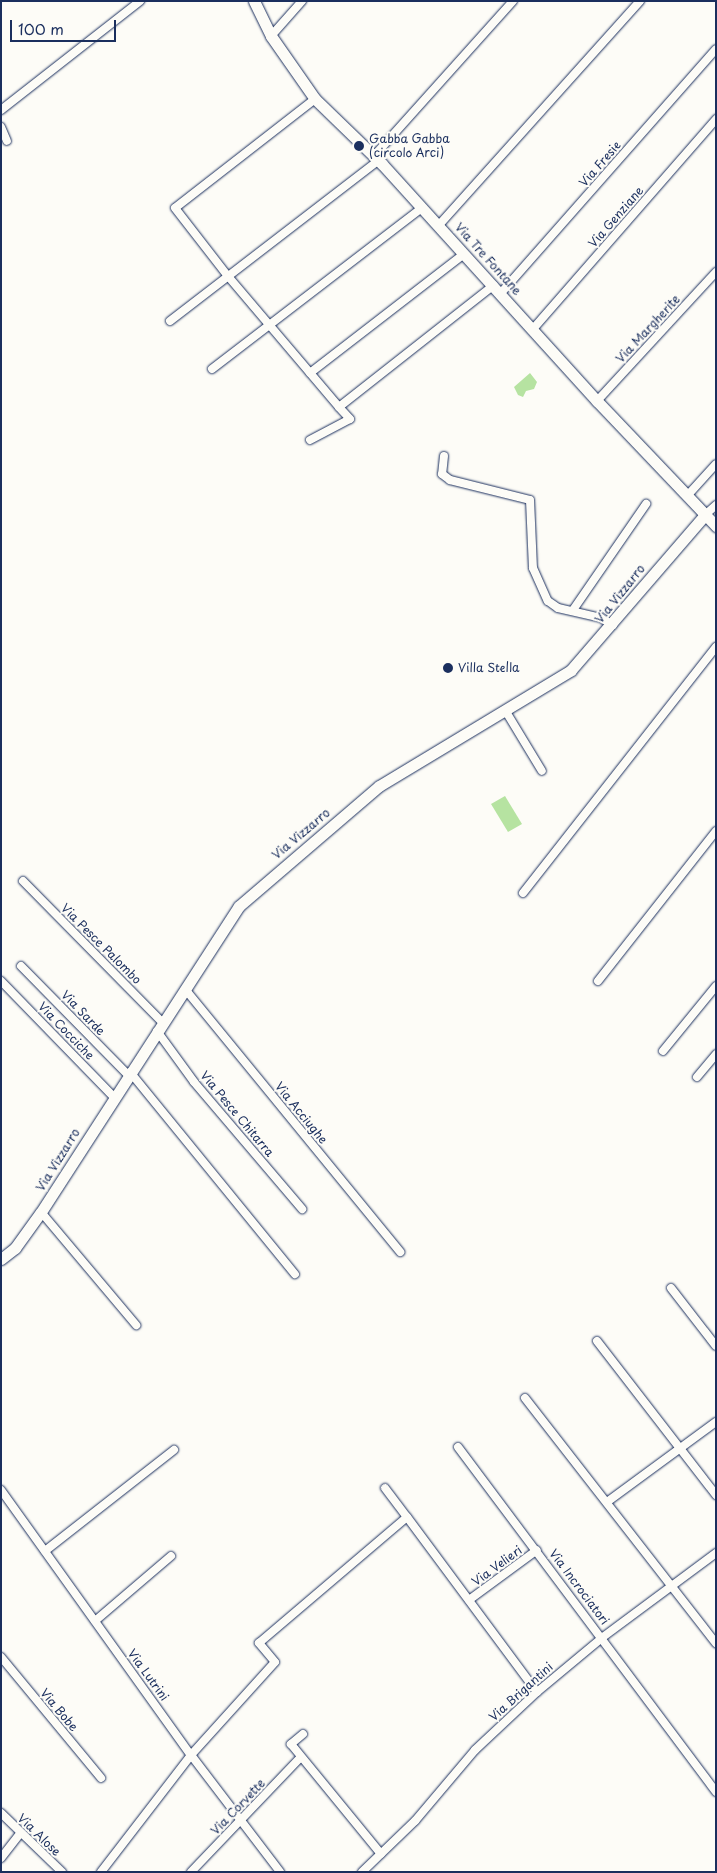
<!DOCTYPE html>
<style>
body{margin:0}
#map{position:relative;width:717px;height:1873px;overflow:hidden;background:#fdfcf7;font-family:"Playpen Sans",sans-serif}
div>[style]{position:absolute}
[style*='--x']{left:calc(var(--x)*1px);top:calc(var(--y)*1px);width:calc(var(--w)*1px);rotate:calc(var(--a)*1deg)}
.green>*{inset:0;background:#b6e3a1}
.roads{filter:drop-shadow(0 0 1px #1b2f5e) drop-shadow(0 0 1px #1b2f5e)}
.street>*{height:8px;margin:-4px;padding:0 4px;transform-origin:4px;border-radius:4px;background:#fdfcf7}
.secondary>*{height:11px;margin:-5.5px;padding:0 5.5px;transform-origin:5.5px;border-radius:5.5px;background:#fdfcf7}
.dots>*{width:14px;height:14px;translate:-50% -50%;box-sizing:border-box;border:2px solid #fdfcf7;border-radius:50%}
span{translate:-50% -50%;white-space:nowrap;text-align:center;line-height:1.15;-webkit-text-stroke:4px #fdfcf7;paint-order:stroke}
.poi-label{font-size:12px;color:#1b2f5e}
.left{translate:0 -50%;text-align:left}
.street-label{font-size:12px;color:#1b2f5e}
.frame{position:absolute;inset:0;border:2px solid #1b2f5e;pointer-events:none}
.scale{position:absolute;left:10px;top:20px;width:106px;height:22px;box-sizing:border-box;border:2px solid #1b2f5e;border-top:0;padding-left:6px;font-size:15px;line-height:18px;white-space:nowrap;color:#1b2f5e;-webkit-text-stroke:4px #fdfcf7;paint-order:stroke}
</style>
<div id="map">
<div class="green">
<i style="clip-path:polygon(530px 373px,537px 382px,534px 389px,526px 391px,523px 397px,518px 395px,514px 387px)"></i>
<i style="clip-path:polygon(505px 796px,522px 824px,508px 832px,491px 804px)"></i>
</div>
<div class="roads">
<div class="street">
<i style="--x:271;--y:36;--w:47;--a:-48.5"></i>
<i style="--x:315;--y:99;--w:177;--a:142.1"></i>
<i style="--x:175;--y:208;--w:85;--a:52.2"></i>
<i style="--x:227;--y:275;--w:173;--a:49.7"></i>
<i style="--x:1;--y:110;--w:177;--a:-38.1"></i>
<i style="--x:1;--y:127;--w:15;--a:67"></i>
<i style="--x:374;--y:156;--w:208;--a:-48.1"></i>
<i style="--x:439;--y:225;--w:301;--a:-48.1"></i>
<i style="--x:501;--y:293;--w:325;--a:-48.6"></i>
<i style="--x:170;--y:321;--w:262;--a:-37.6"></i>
<i style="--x:533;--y:329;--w:279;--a:-48.9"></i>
<i style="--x:212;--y:369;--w:265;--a:-37.5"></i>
<i style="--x:310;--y:373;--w:195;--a:-37.7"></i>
<i style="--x:597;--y:401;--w:176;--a:-47.3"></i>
<i style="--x:310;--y:440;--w:45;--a:-27.7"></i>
<i style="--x:350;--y:419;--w:16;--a:-133"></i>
<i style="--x:339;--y:407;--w:197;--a:-38.2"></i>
<i style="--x:444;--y:456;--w:18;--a:96"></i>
<i style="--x:442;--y:474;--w:10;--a:37"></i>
<i style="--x:450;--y:480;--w:82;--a:14"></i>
<i style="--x:530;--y:500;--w:68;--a:87.5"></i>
<i style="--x:533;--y:568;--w:36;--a:66"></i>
<i style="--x:548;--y:601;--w:12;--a:35"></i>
<i style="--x:558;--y:608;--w:44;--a:13.1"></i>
<i style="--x:601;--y:618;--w:14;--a:30"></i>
<i style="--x:687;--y:496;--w:43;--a:-47.8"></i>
<i style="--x:705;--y:515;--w:15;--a:-42"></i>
<i style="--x:573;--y:610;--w:129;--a:-55.4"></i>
<i style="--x:505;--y:710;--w:71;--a:58.8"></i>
<i style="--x:23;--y:881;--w:199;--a:45.4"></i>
<i style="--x:523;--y:893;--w:313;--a:-51.9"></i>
<i style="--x:21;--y:966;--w:153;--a:45.5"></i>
<i style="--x:1;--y:981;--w:162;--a:45.8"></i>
<i style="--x:598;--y:981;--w:191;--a:-51.8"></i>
<i style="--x:185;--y:989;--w:340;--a:50.7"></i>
<i style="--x:157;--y:1031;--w:63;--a:54"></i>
<i style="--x:194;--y:1082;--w:167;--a:49.6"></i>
<i style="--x:663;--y:1051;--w:84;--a:-50.8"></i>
<i style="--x:130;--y:1072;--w:261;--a:50.8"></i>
<i style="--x:697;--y:1077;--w:30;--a:-50"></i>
<i style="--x:41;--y:1212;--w:148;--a:49.9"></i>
<i style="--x:671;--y:1288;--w:73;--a:52.2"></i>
<i style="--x:597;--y:1341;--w:195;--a:52.3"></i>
<i style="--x:525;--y:1398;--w:311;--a:52.1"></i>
<i style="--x:458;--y:1447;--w:431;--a:53.2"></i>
<i style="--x:385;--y:1488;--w:36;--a:53"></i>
<i style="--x:1;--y:1490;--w:326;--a:54.4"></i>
<i style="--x:191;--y:1755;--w:147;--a:52.7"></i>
<i style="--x:607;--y:1502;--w:135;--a:-36.3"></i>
<i style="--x:45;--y:1551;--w:164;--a:-38.1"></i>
<i style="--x:469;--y:1600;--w:84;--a:-36.3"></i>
<i style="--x:95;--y:1621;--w:100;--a:-40.5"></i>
<i style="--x:1;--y:1657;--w:157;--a:50.4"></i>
<i style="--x:303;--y:1734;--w:16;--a:140"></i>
<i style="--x:291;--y:1744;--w:142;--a:50.7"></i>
<i style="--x:1;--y:1813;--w:85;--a:44"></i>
<i style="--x:1;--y:1858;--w:31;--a:-52"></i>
<i style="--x:101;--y:1872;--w:148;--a:-52.4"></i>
<i style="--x:191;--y:1755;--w:125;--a:-47.9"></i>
<i style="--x:275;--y:1662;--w:25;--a:-130"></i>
<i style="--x:259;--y:1643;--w:194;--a:-40.4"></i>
<i style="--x:407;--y:1517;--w:218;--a:53.4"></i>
<i style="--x:191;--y:1872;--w:159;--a:-46.3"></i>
<i style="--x:362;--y:1872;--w:74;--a:-43.9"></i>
<i style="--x:415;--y:1821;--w:93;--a:-49.8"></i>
<i style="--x:475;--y:1750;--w:85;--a:-43.1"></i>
<i style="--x:537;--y:1692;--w:86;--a:-39.8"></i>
<i style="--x:603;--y:1637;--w:141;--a:-36.6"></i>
</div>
<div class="secondary">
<i style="--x:254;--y:1;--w:39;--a:64"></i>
<i style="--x:271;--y:36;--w:77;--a:55.1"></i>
<i style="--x:315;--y:99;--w:93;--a:44.1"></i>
<i style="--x:382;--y:164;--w:320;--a:47.8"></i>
<i style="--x:597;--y:401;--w:173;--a:46.4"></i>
<i style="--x:1;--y:1259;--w:18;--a:-38"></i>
<i style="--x:15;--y:1248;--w:44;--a:-54.2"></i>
<i style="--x:41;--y:1212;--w:364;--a:-57.1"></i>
<i style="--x:239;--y:906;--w:184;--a:-40.6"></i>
<i style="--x:379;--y:786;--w:224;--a:-31.1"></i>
<i style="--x:571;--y:670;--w:205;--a:-49.2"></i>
</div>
</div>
<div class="dots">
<i style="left:359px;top:146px;background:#1b2f5e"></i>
<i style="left:448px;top:668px;background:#1b2f5e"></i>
</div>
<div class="poi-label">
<span class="left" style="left:369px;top:146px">Gabba Gabba<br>(circolo Arci)</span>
<span class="left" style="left:458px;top:668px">Villa Stella</span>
</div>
<div class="street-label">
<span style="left:600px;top:164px;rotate:-49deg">Via Fresie</span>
<span style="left:616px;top:217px;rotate:-49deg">Via Genziane</span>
<span style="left:488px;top:259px;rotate:48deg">Via Tre Fontane</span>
<span style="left:648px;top:329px;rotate:-47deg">Via Margherite</span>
<span style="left:620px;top:594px;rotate:-51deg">Via Vizzarro</span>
<span style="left:301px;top:834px;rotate:-40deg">Via Vizzarro</span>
<span style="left:101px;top:944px;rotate:45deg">Via Pesce Palombo</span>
<span style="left:83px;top:1013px;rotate:46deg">Via Sarde</span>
<span style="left:66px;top:1031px;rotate:46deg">Via Cocciche</span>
<span style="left:301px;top:1113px;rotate:51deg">Via Acciughe</span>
<span style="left:237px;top:1114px;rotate:50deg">Via Pesce Chitarra</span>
<span style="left:58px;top:1160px;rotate:-58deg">Via Vizzarro</span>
<span style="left:497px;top:1566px;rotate:-36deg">Via Velieri</span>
<span style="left:579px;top:1587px;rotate:53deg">Via Incrociatori</span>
<span style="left:148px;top:1675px;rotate:54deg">Via Lutrini</span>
<span style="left:521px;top:1692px;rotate:-42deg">Via Brigantini</span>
<span style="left:59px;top:1710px;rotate:50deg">Via Bobe</span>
<span style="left:238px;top:1807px;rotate:-46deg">Via Corvette</span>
<span style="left:39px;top:1835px;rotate:44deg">Via Alose</span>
</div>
<div class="frame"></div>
<div class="scale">100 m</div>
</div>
